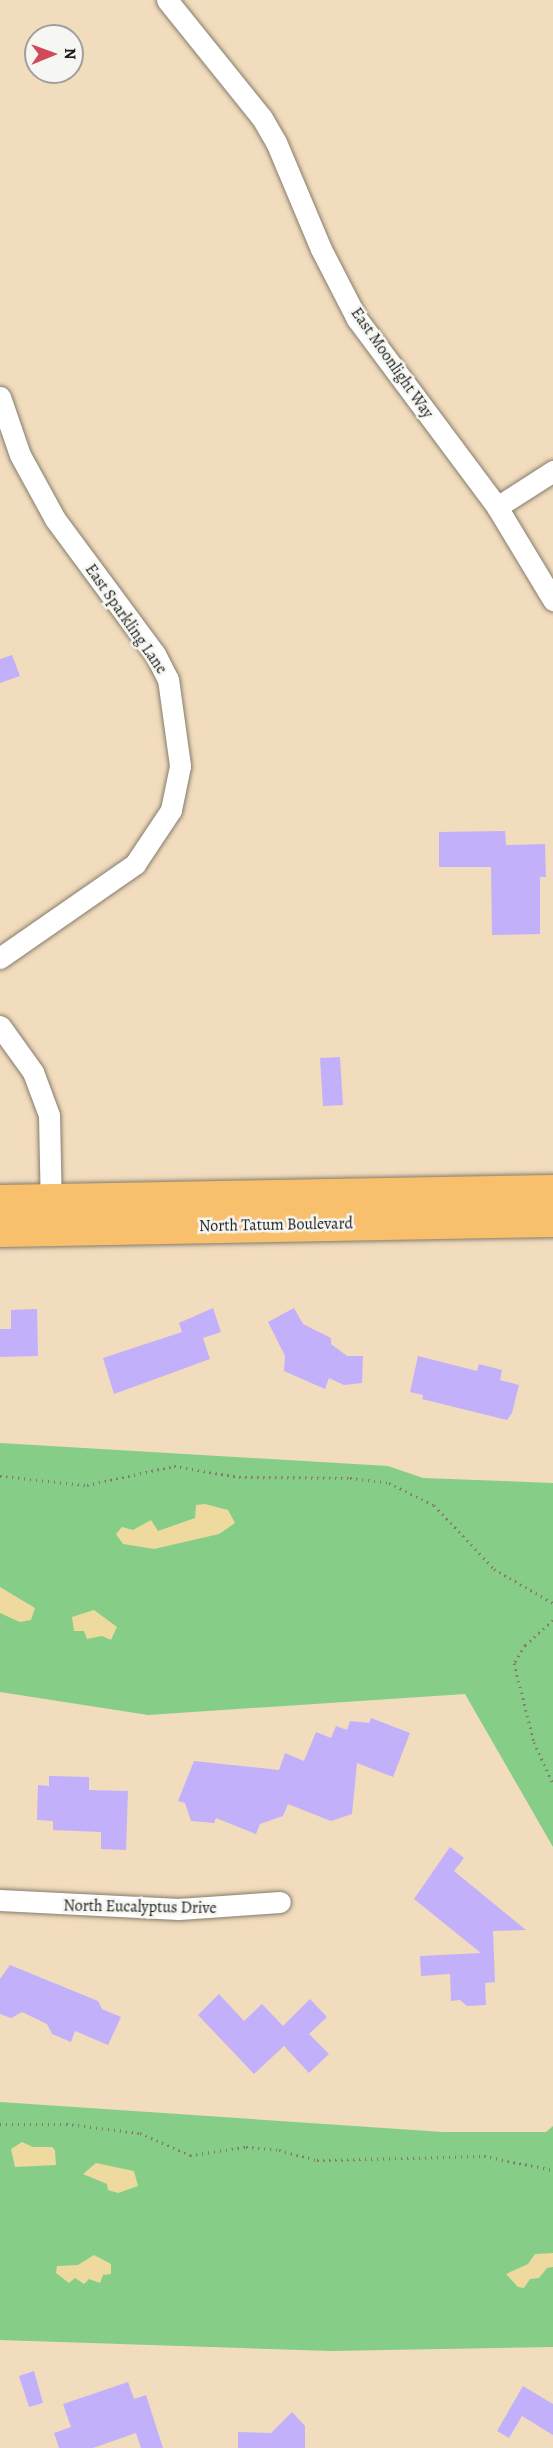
<!DOCTYPE html>
<style>
body{margin:0}
#map{position:relative;width:553px;height:2448px;overflow:hidden;background:#f1dcbd;font-family:Alegreya,serif}
div>[style]{position:absolute}
[style*='--x']{left:calc(var(--x)*1px);top:calc(var(--y)*1px);width:calc(var(--w)*1px);rotate:calc(var(--a)*1deg)}
.green>*{inset:0;background:#86cd88}
.sand>*{inset:0;background:#eeda9e}
.building>*{inset:0;background:#c2b0fb}
.path>*{height:3px;margin-top:-1.5px;transform-origin:0;background:repeating-linear-gradient(90deg,#867c6c 0 1.5px,transparent 0 6px)}
.roads{filter:drop-shadow(0 0 2px #867c6c) drop-shadow(0 0 2px #867c6c)}
.minor>*{height:21px;margin:-10.5px;padding:0 10.5px;transform-origin:10.5px;border-radius:10.5px;background:#fff}
.primary>*{height:33px;margin:-16.5px;padding:0 16.5px;transform-origin:16.5px;border-radius:16.5px;background:#f8bf6c}
span{translate:-50% -50%;white-space:nowrap;text-align:center;line-height:1.15;-webkit-text-stroke:5px #f6f6f2;paint-order:stroke}
.street-label{font-size:16px;color:#1c1c1c}
.north{position:absolute;left:24px;top:24px;width:60px;height:60px;box-sizing:border-box;background:#f6f6f2;border:2px solid #9f9f9c;border-radius:50%;rotate:89deg;font-size:16px;font-weight:700;line-height:24px;text-align:center;color:#1c1c1c}
.north::after{content:'';display:block;margin:auto;width:21px;height:27px;background:#d1495b;clip-path:polygon(50% 0,100% 100%,50% 72%,0 100%)}
</style>
<div id="map">
<div class="green">
<i style="clip-path:polygon(0 1443px,388px 1466px,423px 1478px,553px 1483px,553px 1847px,465px 1694px,148px 1715px,0 1692px)"></i>
<i style="clip-path:polygon(0 2102px,443px 2132px,546px 2132px,553px 2126px,553px 2347px,331px 2351px,0 2340px)"></i>
</div>
<div class="sand">
<i style="clip-path:polygon(205px 1504px,228px 1510px,235px 1523px,219px 1534px,154px 1549px,123px 1544px,116px 1534px,122px 1527px,133px 1530px,151px 1520px,158px 1531px,195px 1518px,196px 1505px)"></i>
<i style="clip-path:polygon(0 1587px,35px 1608px,31px 1620px,20px 1622px,0 1613px)"></i>
<i style="clip-path:polygon(94px 1610px,117px 1627px,111px 1640px,102px 1636px,87px 1639px,84px 1631px,74px 1631px,72px 1617px)"></i>
<i style="clip-path:polygon(22px 2142px,33px 2147px,52px 2147px,55px 2150px,56px 2165px,15px 2167px,11px 2149px)"></i>
<i style="clip-path:polygon(96px 2163px,134px 2171px,138px 2186px,118px 2193px,108px 2190px,107px 2184px,83px 2174px)"></i>
<i style="clip-path:polygon(535px 2254px,553px 2253px,553px 2267px,547px 2268px,539px 2278px,530px 2279px,524px 2288px,518px 2287px,506px 2274px,528px 2264px)"></i>
<i style="clip-path:polygon(94px 2255px,111px 2264px,111px 2274px,103px 2275px,100px 2283px,89px 2279px,84px 2284px,75px 2278px,69px 2283px,56px 2273px,57px 2266px,78px 2265px)"></i>
</div>
<div class="building">
<i style="clip-path:polygon(12px 655px,20px 676px,0 683px,0 659px)"></i>
<i style="clip-path:polygon(505px 831px,506px 845px,545px 844px,546px 877px,540px 877px,540px 934px,492px 935px,491px 867px,439px 867px,439px 832px)"></i>
<i style="clip-path:polygon(340px 1057px,343px 1105px,323px 1106px,320px 1058px)"></i>
<i style="clip-path:polygon(213px 1308px,221px 1332px,203px 1338px,210px 1359px,114px 1394px,103px 1358px,182px 1332px,179px 1323px)"></i>
<i style="clip-path:polygon(294px 1308px,303px 1324px,331px 1338px,331px 1344px,347px 1356px,363px 1356px,362px 1383px,344px 1385px,329px 1378px,325px 1389px,284px 1371px,285px 1356px,268px 1322px)"></i>
<i style="clip-path:polygon(37px 1309px,38px 1356px,0 1357px,0 1329px,11px 1329px,11px 1310px)"></i>
<i style="clip-path:polygon(418px 1356px,477px 1371px,479px 1364px,502px 1370px,500px 1380px,519px 1385px,512px 1413px,507px 1420px,422px 1399px,423px 1395px,410px 1392px)"></i>
<i style="clip-path:polygon(371px 1718px,410px 1733px,393px 1777px,357px 1763px,352px 1814px,331px 1821px,288px 1804px,283px 1816px,260px 1824px,256px 1834px,216px 1818px,214px 1823px,191px 1821px,185px 1803px,178px 1801px,194px 1761px,279px 1770px,285px 1753px,304px 1761px,316px 1732px,331px 1738px,336px 1726px,347px 1730px,350px 1721px,369px 1723px)"></i>
<i style="clip-path:polygon(49px 1776px,89px 1777px,89px 1790px,128px 1791px,126px 1850px,101px 1849px,101px 1832px,53px 1830px,53px 1821px,37px 1820px,38px 1785px,49px 1786px)"></i>
<i style="clip-path:polygon(450px 1847px,464px 1858px,454px 1871px,526px 1930px,493px 1931px,495px 1982px,485px 1983px,486px 2005px,467px 2006px,460px 2000px,451px 2001px,450px 1974px,421px 1976px,420px 1956px,481px 1953px,414px 1899px)"></i>
<i style="clip-path:polygon(10px 1965px,98px 2001px,102px 2009px,121px 2017px,108px 2045px,75px 2031px,71px 2042px,52px 2034px,47px 2024px,22px 2012px,11px 2018px,0 2014px,0 1979px)"></i>
<i style="clip-path:polygon(219px 1994px,244px 2021px,262px 2004px,283px 2026px,310px 1999px,327px 2017px,309px 2034px,329px 2054px,309px 2073px,284px 2046px,254px 2074px,198px 2015px)"></i>
<i style="clip-path:polygon(34px 2371px,43px 2403px,29px 2407px,19px 2376px)"></i>
<i style="clip-path:polygon(128px 2382px,134px 2399px,146px 2395px,163px 2448px,141px 2448px,136px 2433px,93px 2448px,59px 2448px,54px 2433px,71px 2427px,63px 2404px)"></i>
<i style="clip-path:polygon(523px 2386px,553px 2404px,553px 2435px,522px 2416px,509px 2438px,497px 2431px)"></i>
<i style="clip-path:polygon(292px 2412px,305px 2426px,305px 2448px,238px 2448px,238px 2432px,271px 2433px)"></i>
</div>
<div class="path">
<i style="--x:0;--y:1476;--w:87;--a:5.9"></i>
<i style="--x:87;--y:1485;--w:89;--a:-12.3"></i>
<i style="--x:174;--y:1466;--w:66;--a:9.6"></i>
<i style="--x:239;--y:1477;--w:111;--a:0.5"></i>
<i style="--x:350;--y:1478;--w:39;--a:7"></i>
<i style="--x:389;--y:1483;--w:50;--a:26.1"></i>
<i style="--x:434;--y:1505;--w:88;--a:46.8"></i>
<i style="--x:494;--y:1569;--w:68;--a:30"></i>
<i style="--x:553;--y:1620;--w:38;--a:138"></i>
<i style="--x:525;--y:1645;--w:21;--a:121"></i>
<i style="--x:514;--y:1663;--w:81;--a:75.8"></i>
<i style="--x:534;--y:1742;--w:46;--a:65.7"></i>
<i style="--x:0;--y:2124;--w:66;--a:0"></i>
<i style="--x:66;--y:2124;--w:75;--a:6.9"></i>
<i style="--x:140;--y:2133;--w:55;--a:23.7"></i>
<i style="--x:190;--y:2155;--w:57;--a:-8.1"></i>
<i style="--x:246;--y:2147;--w:33;--a:5"></i>
<i style="--x:279;--y:2150;--w:39;--a:15"></i>
<i style="--x:317;--y:2160;--w:167;--a:-1.4"></i>
<i style="--x:484;--y:2156;--w:70;--a:11.5"></i>
</div>
<div class="roads">
<div class="minor">
<i style="--x:167;--y:0;--w:151;--a:51.2"></i>
<i style="--x:262;--y:118;--w:28;--a:60"></i>
<i style="--x:276;--y:142;--w:116;--a:67.2"></i>
<i style="--x:321;--y:249;--w:79;--a:62.8"></i>
<i style="--x:357;--y:319;--w:234;--a:53.3"></i>
<i style="--x:497;--y:507;--w:109;--a:58.9"></i>
<i style="--x:0;--y:397;--w:61;--a:71"></i>
<i style="--x:20;--y:455;--w:73;--a:61.3"></i>
<i style="--x:55;--y:519;--w:168;--a:53.5"></i>
<i style="--x:155;--y:654;--w:28;--a:63"></i>
<i style="--x:168;--y:679;--w:88;--a:82.1"></i>
<i style="--x:180;--y:766;--w:45;--a:101.6"></i>
<i style="--x:171;--y:810;--w:65;--a:123.7"></i>
<i style="--x:135;--y:864;--w:165;--a:145.2"></i>
<i style="--x:497;--y:507;--w:67;--a:-32.7"></i>
<i style="--x:0;--y:1026;--w:57;--a:54.3"></i>
<i style="--x:33;--y:1072;--w:46;--a:69.6"></i>
<i style="--x:49;--y:1115;--w:98;--a:88.8"></i>
<i style="--x:0;--y:1900;--w:179;--a:2.9"></i>
<i style="--x:179;--y:1909;--w:101;--a:-4"></i>
</div>
<div class="primary">
<i style="--x:0;--y:1201;--w:553;--a:-1.04"></i>
<i style="--x:0;--y:1230;--w:553;--a:-1.04"></i>
</div>
</div>
<div class="street-label">
<span style="left:392px;top:363px;rotate:55deg">East Moonlight Way</span>
<span style="left:126px;top:619px;rotate:55deg">East Sparkling Lane</span>
<span style="left:276px;top:1225px;rotate:-1deg">North Tatum Boulevard</span>
<span style="left:140px;top:1907px;rotate:1deg">North Eucalyptus Drive</span>
</div>
<div class="north">N</div>
</div>
